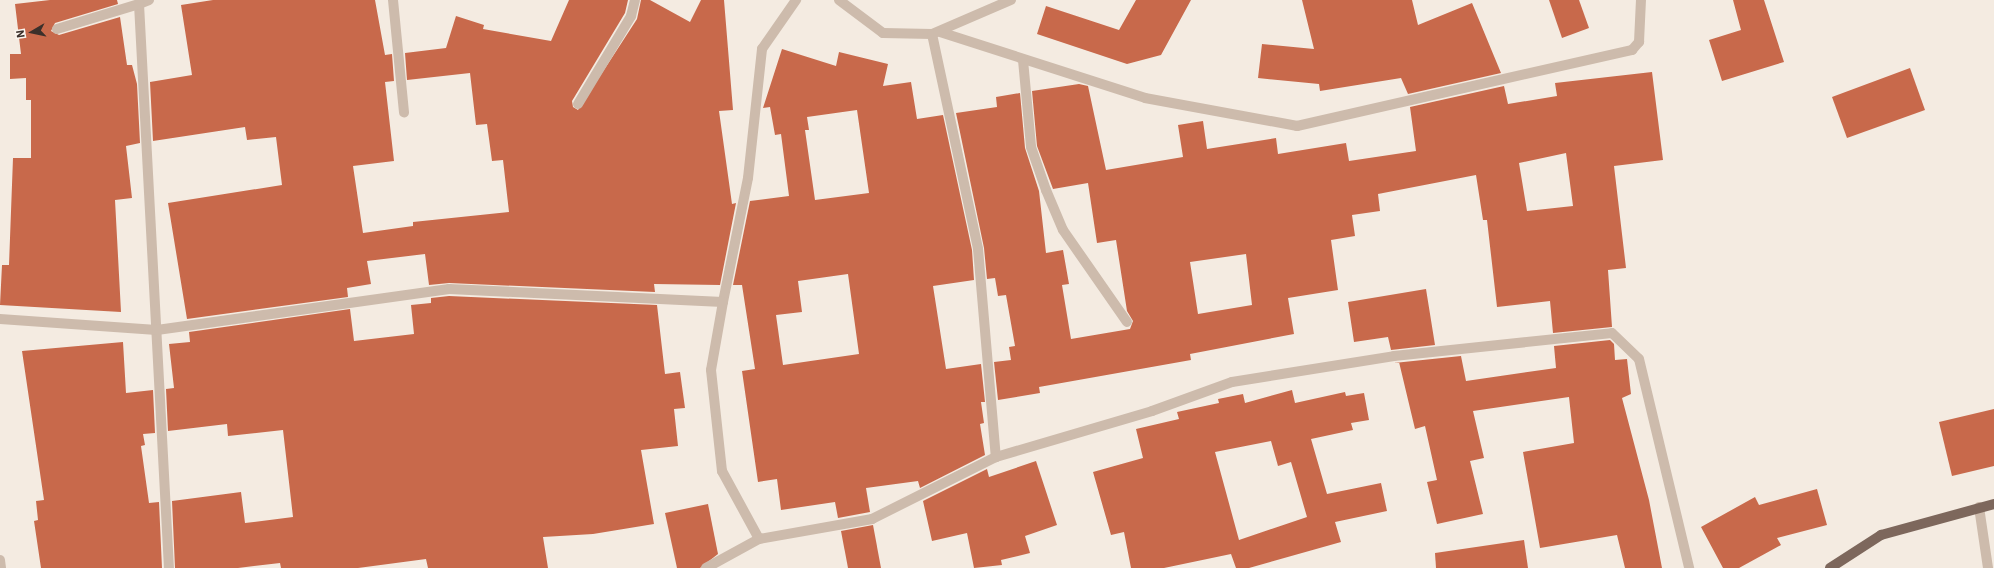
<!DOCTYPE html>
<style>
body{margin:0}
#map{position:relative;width:1994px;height:568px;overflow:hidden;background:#f4ebe1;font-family:"IBM Plex Sans",sans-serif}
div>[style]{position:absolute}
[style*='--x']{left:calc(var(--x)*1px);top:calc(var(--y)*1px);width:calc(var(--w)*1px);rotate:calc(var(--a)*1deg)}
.building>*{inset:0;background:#c8694b}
.minor>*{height:10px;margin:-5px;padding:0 5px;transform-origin:5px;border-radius:5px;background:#cdbbac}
.major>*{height:10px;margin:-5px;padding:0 5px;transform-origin:5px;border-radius:5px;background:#7d675c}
span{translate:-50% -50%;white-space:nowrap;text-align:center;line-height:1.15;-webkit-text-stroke:4px #fbf5ee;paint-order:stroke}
.north{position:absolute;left:12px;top:12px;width:40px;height:40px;-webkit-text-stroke:3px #fbf5ee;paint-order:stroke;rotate:261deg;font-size:11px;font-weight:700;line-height:16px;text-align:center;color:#3b302b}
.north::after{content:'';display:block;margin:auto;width:14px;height:18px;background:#3b302b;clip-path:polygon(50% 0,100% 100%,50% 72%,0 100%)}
</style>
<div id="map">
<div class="building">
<i style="clip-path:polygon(50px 0,117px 0,118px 4px,55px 23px,51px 31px,59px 35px,120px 17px,127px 65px,132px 65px,137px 84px,140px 143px,126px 146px,132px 198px,115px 200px,121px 312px,0 305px,2px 265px,9px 265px,13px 158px,31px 158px,31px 100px,26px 100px,26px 78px,10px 79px,10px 54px,21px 54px,15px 4px)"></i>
<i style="clip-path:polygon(213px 0,375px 0,385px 55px,392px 54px,394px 81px,385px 82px,394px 161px,353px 166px,363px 233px,413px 226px,413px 222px,509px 212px,503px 160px,492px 161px,487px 124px,476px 125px,470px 73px,407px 80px,405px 53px,446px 48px,456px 16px,484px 25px,483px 29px,551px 41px,569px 0,628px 0,625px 13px,572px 101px,573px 107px,578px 110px,637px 19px,641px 0,650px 0,690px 22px,701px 0,724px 0,733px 110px,719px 111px,732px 204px,736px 203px,720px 285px,654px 284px,655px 292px,449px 283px,429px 285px,425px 254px,367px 261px,371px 284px,347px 288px,348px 297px,187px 319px,168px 203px,282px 185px,276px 137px,247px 140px,245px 127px,153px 141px,150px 82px,192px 75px,181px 5px)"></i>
<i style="clip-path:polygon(1136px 0,1191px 0,1161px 55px,1127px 64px,1037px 34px,1046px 6px,1119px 30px)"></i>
<i style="clip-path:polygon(1302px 0,1412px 0,1418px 25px,1472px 3px,1501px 73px,1408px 94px,1401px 78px,1320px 91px,1319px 84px,1258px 78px,1262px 44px,1314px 49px)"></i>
<i style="clip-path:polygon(1549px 0,1579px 0,1589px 28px,1562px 38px)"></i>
<i style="clip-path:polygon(1733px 0,1764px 0,1784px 62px,1722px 81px,1709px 40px,1741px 30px)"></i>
<i style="clip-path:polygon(evenodd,782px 49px,836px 66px,839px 52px,888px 64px,883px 86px,911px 82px,917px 119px,943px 115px,972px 250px,974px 280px,933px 286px,946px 369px,981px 364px,985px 402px,981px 402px,984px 423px,980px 424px,985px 455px,920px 488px,918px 481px,866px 488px,870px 512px,838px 518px,835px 502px,781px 510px,777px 479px,758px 482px,742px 371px,755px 369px,742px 285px,733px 285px,750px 201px,789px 196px,781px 134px,775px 135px,770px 107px,763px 108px,782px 49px,857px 110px,869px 193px,815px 200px,805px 130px,809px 130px,807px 117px,857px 110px,782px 49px,848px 274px,859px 354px,783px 365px,776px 315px,802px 312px,798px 281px,848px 274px)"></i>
<i style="clip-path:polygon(1910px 68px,1925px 110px,1847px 138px,1832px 97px)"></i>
<i style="clip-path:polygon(evenodd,1652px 72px,1663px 160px,1614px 166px,1626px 268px,1608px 270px,1612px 327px,1553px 333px,1550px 301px,1497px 307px,1487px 220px,1483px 220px,1476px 175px,1378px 194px,1380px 211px,1352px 215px,1355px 236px,1331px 240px,1338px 290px,1288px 298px,1294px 334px,1190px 354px,1191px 360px,1039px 387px,1040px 393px,998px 400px,994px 362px,1011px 360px,1009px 347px,1015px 346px,1006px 295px,998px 296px,995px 278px,987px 279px,984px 248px,956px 113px,997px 107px,996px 97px,1020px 93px,1025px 148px,1039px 191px,1046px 253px,1063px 250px,1069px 284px,1062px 285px,1071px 339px,1130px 329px,1133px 321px,1127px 311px,1116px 240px,1097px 243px,1088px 183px,1053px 189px,1037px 146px,1032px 91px,1079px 84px,1088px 86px,1106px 170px,1183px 157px,1178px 125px,1203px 121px,1207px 149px,1276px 138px,1278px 154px,1346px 143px,1349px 161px,1416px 151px,1410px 107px,1504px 86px,1508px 104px,1557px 96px,1555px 83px,1652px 72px,1566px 153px,1573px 206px,1527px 211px,1519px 163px,1566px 153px,1652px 72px,1246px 254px,1252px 305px,1198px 314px,1190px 262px,1246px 254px)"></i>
<i style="clip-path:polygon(1426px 289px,1435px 345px,1391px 350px,1388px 337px,1354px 342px,1348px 302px)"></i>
<i style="clip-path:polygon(449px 296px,657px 305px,665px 374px,680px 372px,685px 408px,674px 409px,678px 446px,641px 450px,654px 524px,593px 534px,543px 537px,548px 568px,428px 568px,426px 559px,358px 568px,281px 568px,280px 563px,238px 568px,175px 568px,172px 501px,241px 492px,245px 523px,293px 517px,283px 430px,228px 436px,227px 424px,168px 431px,166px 389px,174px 388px,169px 344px,190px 342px,189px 332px,350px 309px,354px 341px,414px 334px,411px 305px,431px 303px,431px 298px)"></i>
<i style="clip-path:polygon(1610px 340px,1614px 344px,1615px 360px,1627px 359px,1631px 394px,1622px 398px,1649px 500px,1662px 568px,1625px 568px,1617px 535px,1540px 548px,1523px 452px,1574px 443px,1569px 397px,1473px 411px,1484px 458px,1470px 461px,1483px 514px,1437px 524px,1427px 482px,1437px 480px,1425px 426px,1415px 429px,1399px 362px,1394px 363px,1461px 356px,1466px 381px,1556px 368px,1554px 346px)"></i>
<i style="clip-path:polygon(123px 342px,126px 393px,153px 390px,155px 433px,143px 434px,145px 445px,141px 446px,149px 503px,159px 502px,162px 568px,41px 568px,34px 521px,38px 520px,36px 501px,44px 500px,22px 351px)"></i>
<i style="clip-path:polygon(evenodd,1292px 390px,1295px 403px,1345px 392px,1346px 396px,1364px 393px,1369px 420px,1351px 423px,1353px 430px,1311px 439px,1327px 494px,1381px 483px,1387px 511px,1335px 522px,1341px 542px,1249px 568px,1236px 568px,1231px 554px,1164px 568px,1131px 568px,1124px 532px,1111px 535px,1093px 472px,1143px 458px,1136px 429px,1179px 419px,1177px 412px,1219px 403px,1218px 399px,1243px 394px,1245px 403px,1292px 390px,1271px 441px,1278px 466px,1291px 462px,1307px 517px,1239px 540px,1215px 452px,1271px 441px)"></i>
<i style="clip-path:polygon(1994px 409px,1994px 466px,1952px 476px,1939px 422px)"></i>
<i style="clip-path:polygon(1036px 461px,1057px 525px,1025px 536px,1030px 553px,1001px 560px,1002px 565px,974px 568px,967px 533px,932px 541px,923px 501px,987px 469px,989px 477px)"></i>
<i style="clip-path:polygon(1817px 489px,1827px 525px,1777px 538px,1781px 545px,1739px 568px,1723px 568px,1701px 527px,1755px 497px,1759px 505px)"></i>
<i style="clip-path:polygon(708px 504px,718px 554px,700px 568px,677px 568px,665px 513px)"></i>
<i style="clip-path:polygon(873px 525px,881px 568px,848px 568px,841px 531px)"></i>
<i style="clip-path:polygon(1524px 540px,1528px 568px,1436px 568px,1435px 553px)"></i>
</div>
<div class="minor">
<i style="--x:149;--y:0;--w:11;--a:158"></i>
<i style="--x:139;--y:4;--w:565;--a:86.96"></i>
<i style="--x:393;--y:0;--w:113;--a:84.4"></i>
<i style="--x:839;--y:0;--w:55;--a:36.9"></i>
<i style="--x:883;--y:33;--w:49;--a:1.2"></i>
<i style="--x:932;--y:34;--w:86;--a:-23.3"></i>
<i style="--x:57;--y:29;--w:86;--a:-17"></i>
<i style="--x:940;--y:32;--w:215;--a:17.8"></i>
<i style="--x:1145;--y:98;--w:155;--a:10.4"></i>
<i style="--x:1297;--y:126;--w:344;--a:-12.8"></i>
<i style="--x:1632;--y:50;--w:11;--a:-49"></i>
<i style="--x:1639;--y:42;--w:42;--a:-87.3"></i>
<i style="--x:932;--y:34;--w:220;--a:77.9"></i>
<i style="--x:978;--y:249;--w:209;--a:85.1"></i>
<i style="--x:1023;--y:60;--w:87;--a:84.7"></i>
<i style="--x:1031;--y:147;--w:46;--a:70.8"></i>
<i style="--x:1046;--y:190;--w:43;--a:67"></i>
<i style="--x:1063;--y:230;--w:112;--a:55.2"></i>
<i style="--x:578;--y:104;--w:103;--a:-58.9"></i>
<i style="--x:631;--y:16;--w:16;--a:-76"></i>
<i style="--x:723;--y:302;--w:126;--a:-78.6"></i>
<i style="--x:748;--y:178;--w:130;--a:-83.8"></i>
<i style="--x:762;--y:49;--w:60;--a:-55.2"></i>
<i style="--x:0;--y:319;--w:157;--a:4"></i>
<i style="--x:157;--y:330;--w:295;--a:-8"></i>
<i style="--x:449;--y:289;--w:274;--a:2.7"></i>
<i style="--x:723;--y:302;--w:69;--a:100"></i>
<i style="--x:711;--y:370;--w:102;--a:83.8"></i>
<i style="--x:722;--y:471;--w:77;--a:61.4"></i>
<i style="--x:1979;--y:507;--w:62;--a:81.6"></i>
<i style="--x:0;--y:560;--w:8;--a:83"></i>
<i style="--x:706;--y:568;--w:60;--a:-28.7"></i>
<i style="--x:759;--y:539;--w:115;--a:-10"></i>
<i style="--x:872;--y:519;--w:139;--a:-26.6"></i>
<i style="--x:996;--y:457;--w:163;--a:-16.4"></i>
<i style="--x:1152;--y:411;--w:85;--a:-19.9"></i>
<i style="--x:1232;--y:382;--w:164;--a:-9.1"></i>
<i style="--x:1394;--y:356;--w:219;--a:-6"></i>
<i style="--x:1612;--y:333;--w:37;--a:44"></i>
<i style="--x:1639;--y:359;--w:215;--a:76.5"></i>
</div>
<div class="major">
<i style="--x:1830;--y:568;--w:61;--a:-32.9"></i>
<i style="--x:1881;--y:535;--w:117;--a:-15.3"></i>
</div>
<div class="north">N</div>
</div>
